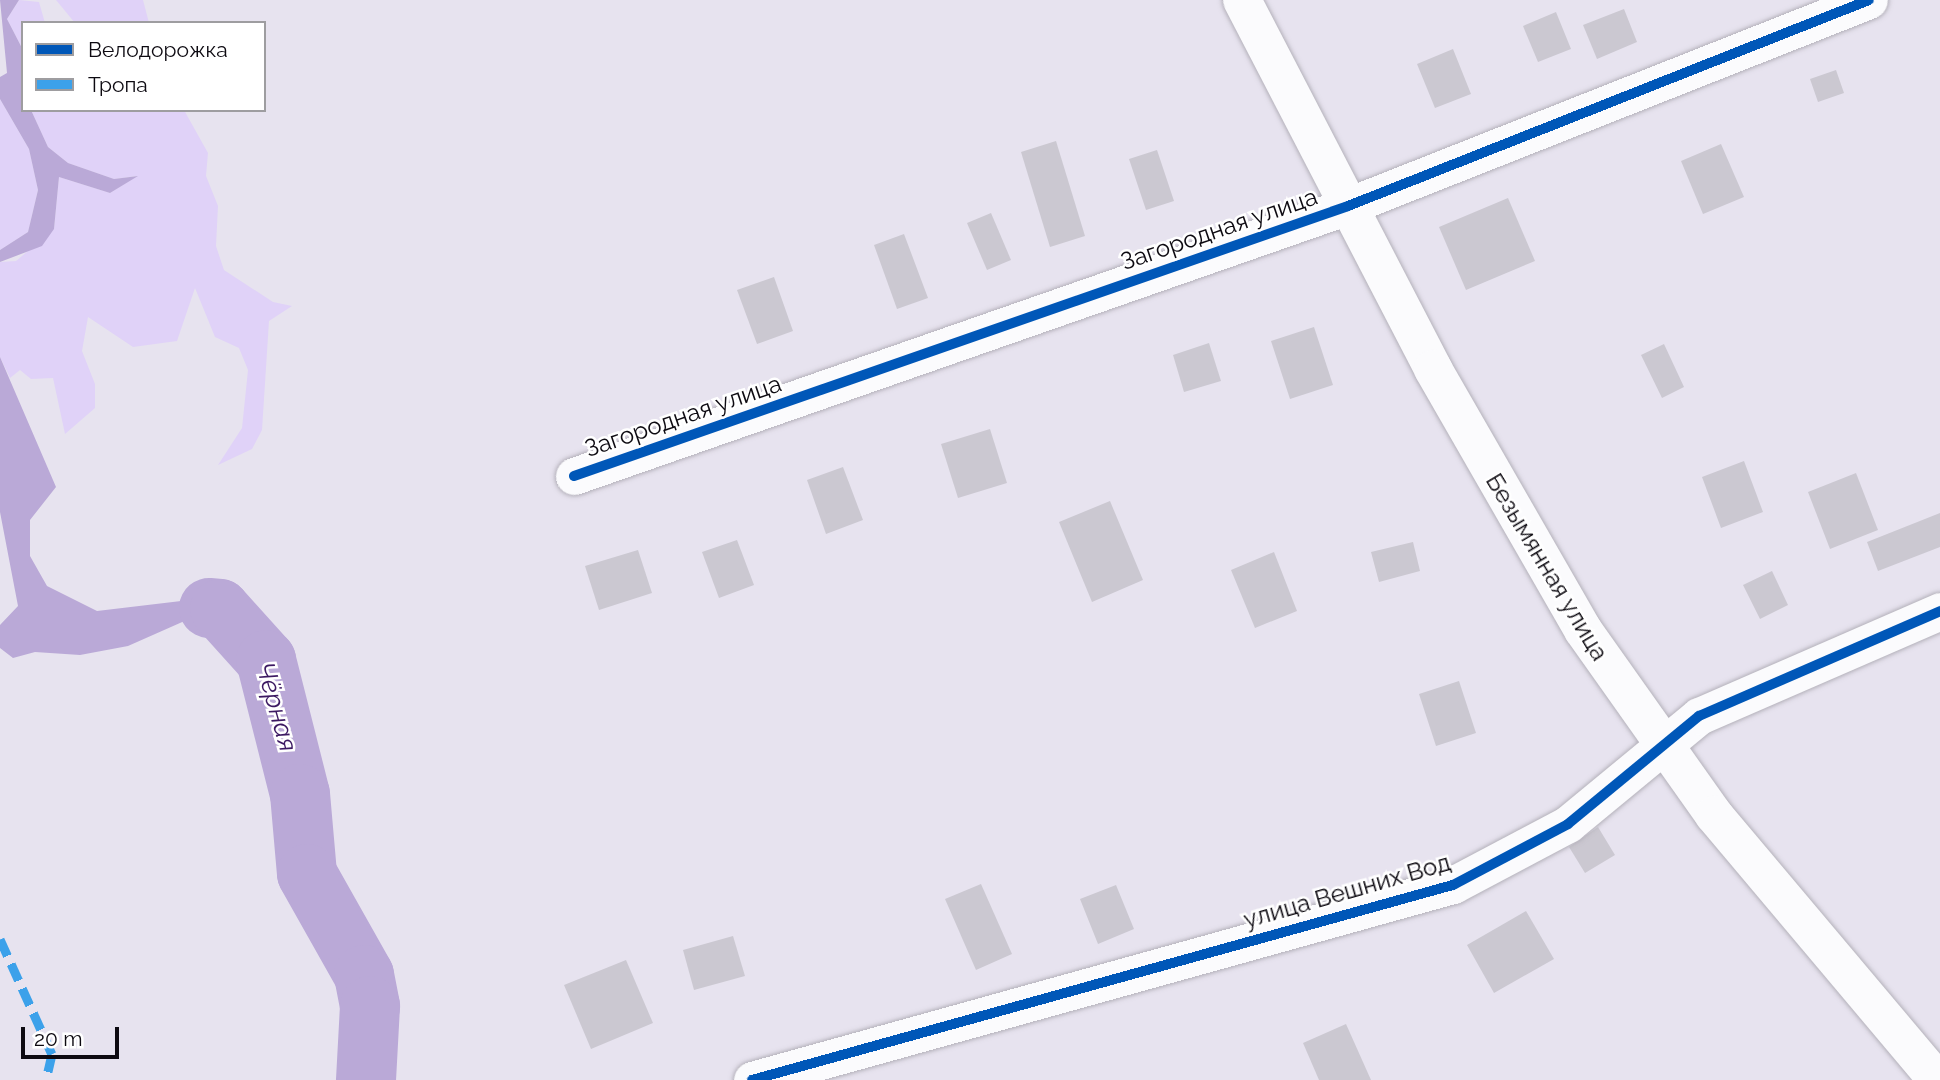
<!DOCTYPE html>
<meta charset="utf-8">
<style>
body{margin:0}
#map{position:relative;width:1940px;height:1080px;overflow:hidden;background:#e7e3ef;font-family:Raleway,sans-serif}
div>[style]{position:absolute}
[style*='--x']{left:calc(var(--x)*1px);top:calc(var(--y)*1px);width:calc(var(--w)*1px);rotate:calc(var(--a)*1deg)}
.green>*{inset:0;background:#e0d2f8}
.water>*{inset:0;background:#baa9d7}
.river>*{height:60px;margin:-30px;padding:0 30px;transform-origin:30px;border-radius:30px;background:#baa9d7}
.building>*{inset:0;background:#cbc8d1}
.roads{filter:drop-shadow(0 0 2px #b4b1ba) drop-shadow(0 0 2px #b4b1ba)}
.minor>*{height:37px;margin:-18.5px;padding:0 18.5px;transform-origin:18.5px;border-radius:18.5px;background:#fbfbfd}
.tertiary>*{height:38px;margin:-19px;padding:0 19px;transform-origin:19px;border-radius:19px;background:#fbfbfd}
.quiet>*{height:9px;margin-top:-4.5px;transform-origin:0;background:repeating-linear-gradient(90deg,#3ca1ea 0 18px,transparent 0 27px)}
.cycleway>*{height:10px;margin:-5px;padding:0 5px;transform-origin:5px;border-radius:5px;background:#0057b8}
span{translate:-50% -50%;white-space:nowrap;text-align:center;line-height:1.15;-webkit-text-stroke:5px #fff;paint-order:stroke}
.street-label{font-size:24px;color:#0d0a11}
.water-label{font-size:26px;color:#3c1962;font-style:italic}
.legend{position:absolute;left:21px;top:21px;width:245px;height:91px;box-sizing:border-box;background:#fff;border:2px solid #9e9da0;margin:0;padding:9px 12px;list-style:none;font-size:21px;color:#0d0a11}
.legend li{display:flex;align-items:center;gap:14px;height:35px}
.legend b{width:35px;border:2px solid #9e9da0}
.scale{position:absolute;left:21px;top:1027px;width:98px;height:32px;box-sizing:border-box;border:4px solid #0d0a11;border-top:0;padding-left:9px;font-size:21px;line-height:24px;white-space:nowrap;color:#0d0a11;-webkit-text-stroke:5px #fff;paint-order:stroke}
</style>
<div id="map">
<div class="green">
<i style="clip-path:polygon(19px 0,39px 2px,45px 23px,23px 23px,23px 50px,7px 19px)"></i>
<i style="clip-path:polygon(56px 0,143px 0,149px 23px,75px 23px)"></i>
<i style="clip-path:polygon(0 99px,29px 149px,38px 190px,28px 232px,0 250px)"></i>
<i style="clip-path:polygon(31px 110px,184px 110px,208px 153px,206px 176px,218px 206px,216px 246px,224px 270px,273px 302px,292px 306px,269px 321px,262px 430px,252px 449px,218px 465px,242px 428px,248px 370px,239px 348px,215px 337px,195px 288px,177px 341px,133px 347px,88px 317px,82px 351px,95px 384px,95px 408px,65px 434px,53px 378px,31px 379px,20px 370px,10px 378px,0 357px,0 262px,16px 261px,54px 229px,59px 177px,110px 193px,137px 176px,114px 179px,68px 163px,48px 147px)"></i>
</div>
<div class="water">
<i style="clip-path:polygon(0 0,19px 0,7px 19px,23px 50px,23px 110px,31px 110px,48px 147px,68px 163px,114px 179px,138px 176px,110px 193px,59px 177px,54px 229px,42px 246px,0 262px,0 250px,28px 232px,38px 190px,29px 149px,0 99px,0 77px,7px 73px)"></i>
<i style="clip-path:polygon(0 357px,56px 487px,30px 520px,30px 556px,47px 586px,97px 611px,198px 599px,207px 589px,223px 594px,249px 617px,266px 660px,212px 622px,189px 619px,128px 646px,80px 655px,35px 652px,13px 658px,0 648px,0 625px,18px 606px,0 512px)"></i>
</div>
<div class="river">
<i style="--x:209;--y:608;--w:11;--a:5"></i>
<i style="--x:220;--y:609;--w:69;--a:48"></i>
<i style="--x:266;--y:660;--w:138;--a:75.8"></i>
<i style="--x:300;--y:794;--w:80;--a:85"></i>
<i style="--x:307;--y:874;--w:116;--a:60.6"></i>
<i style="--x:364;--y:975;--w:32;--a:79"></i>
<i style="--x:370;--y:1006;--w:74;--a:93.1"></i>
</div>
<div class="building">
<i style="clip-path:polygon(1624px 9px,1637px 42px,1597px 59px,1583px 25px)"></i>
<i style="clip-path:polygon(1556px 12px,1571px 49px,1538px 62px,1523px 26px)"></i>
<i style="clip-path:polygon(1453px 49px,1471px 94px,1435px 108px,1417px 64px)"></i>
<i style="clip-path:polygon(1836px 70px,1844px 93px,1818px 102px,1810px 79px)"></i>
<i style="clip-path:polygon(1056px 141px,1085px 236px,1050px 247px,1021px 152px)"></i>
<i style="clip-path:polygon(1721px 144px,1744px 197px,1703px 214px,1681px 161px)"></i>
<i style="clip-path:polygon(1157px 150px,1174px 201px,1146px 210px,1129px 159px)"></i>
<i style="clip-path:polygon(1508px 198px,1535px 261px,1466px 290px,1439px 227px)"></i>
<i style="clip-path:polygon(991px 213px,1011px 260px,987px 270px,967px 223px)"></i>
<i style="clip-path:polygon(904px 234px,928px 298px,897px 309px,874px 245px)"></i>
<i style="clip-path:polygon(774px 277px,793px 331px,757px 344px,737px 290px)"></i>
<i style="clip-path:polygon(1314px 327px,1333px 385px,1290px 399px,1271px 341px)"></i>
<i style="clip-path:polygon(1209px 343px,1221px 381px,1184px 392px,1173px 355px)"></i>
<i style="clip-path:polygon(1664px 344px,1684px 387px,1662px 398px,1641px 355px)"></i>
<i style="clip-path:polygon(990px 429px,1007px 483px,958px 498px,941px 444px)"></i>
<i style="clip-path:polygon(1744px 461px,1763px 512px,1721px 528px,1702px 477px)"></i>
<i style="clip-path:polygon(843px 467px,863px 520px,826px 534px,807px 480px)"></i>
<i style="clip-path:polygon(1856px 473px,1878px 530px,1830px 549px,1808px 492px)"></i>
<i style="clip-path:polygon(1110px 501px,1143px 580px,1092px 602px,1059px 522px)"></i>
<i style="clip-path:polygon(1940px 513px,1940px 547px,1878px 571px,1867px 542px)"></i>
<i style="clip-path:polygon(737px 540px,754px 585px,719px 598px,702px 552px)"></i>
<i style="clip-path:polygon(1413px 542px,1420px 571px,1379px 582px,1371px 552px)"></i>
<i style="clip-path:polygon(638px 550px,652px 593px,599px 610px,585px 566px)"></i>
<i style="clip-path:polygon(1274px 552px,1297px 611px,1255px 628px,1231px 570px)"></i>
<i style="clip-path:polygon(1772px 571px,1788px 605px,1760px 619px,1743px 585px)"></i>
<i style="clip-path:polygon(1459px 681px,1476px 733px,1436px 746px,1419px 694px)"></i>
<i style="clip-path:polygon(1598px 827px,1615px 855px,1585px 873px,1569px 847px)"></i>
<i style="clip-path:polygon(981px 884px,1012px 954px,976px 970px,945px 899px)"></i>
<i style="clip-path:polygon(1116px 885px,1134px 929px,1098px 944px,1080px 899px)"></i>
<i style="clip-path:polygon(1526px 911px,1554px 959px,1494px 993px,1467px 945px)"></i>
<i style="clip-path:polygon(733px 936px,745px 976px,694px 990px,683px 950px)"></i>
<i style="clip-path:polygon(626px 960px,653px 1023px,591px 1049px,564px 985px)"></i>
<i style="clip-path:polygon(1346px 1024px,1371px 1080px,1319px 1080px,1303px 1043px)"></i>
</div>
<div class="roads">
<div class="minor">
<i style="--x:574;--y:476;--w:820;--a:-19.23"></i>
<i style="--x:1348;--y:206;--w:560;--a:-21.57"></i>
<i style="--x:752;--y:1080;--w:728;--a:-15.55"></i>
<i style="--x:1453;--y:885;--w:130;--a:-27.9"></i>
<i style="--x:1568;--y:824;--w:170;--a:-39.5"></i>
<i style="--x:1699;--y:716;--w:263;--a:-23.5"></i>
</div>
<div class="tertiary">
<i style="--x:1242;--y:0;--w:416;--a:62.6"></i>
<i style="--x:1433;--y:369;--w:301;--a:60.1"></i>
<i style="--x:1583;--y:630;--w:227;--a:54.7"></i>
<i style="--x:1714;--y:815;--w:346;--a:49.9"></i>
</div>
</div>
<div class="quiet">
<i style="--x:0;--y:939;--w:126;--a:65.7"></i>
<i style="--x:52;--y:1054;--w:27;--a:103"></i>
</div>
<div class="cycleway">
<i style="--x:574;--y:476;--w:820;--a:-19.23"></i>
<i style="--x:1348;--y:206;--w:560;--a:-21.57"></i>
<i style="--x:752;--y:1080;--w:728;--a:-15.55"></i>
<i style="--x:1453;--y:885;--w:130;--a:-27.9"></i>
<i style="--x:1568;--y:824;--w:170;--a:-39.5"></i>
<i style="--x:1699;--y:716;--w:263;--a:-23.5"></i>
</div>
<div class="street-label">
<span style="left:1219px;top:229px;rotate:-19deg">Загородная улица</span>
<span style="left:683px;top:416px;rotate:-19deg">Загородная улица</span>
<span style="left:1547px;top:567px;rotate:59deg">Безымянная улица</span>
<span style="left:1347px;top:891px;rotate:-16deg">улица Вешних Вод</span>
</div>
<div class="water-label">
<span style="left:276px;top:707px;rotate:74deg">Чёрная</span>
</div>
<ul class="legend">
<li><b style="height:9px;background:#0057b8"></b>Велодорожка</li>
<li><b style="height:9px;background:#3ca1ea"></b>Тропа</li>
</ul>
<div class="scale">20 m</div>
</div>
